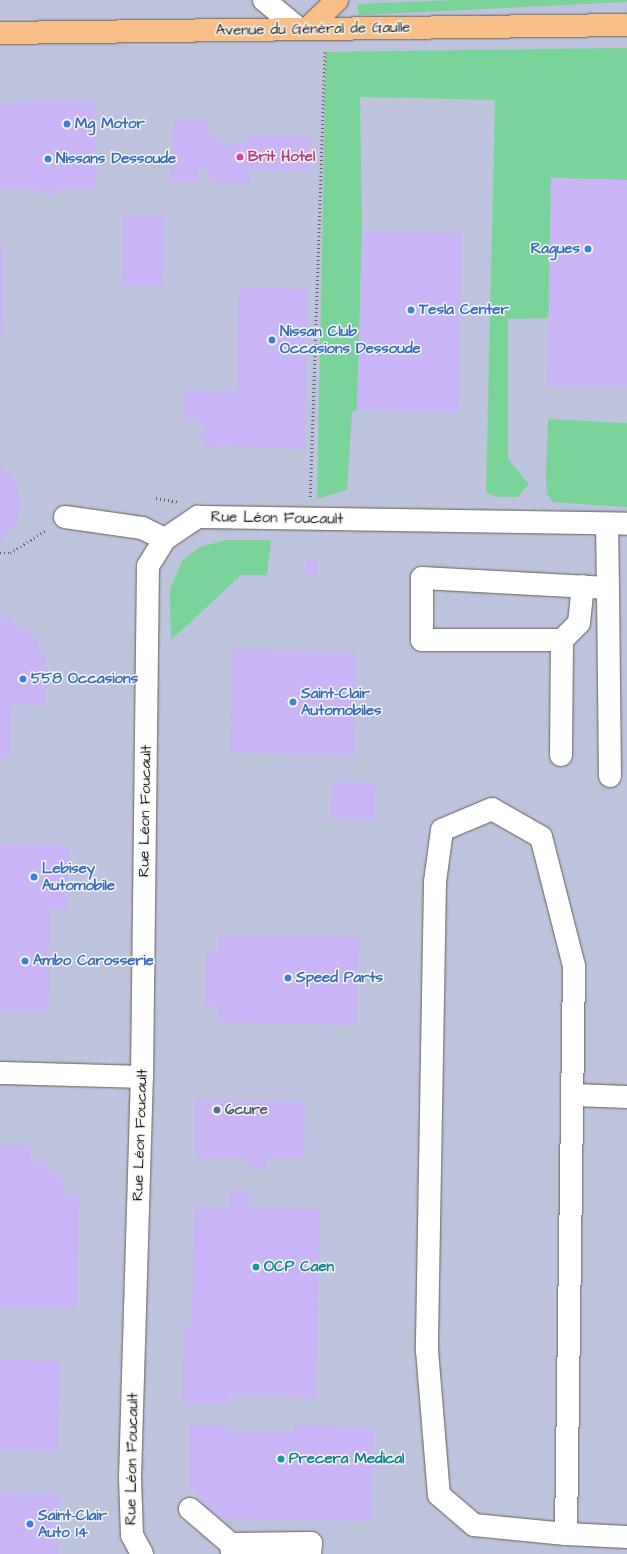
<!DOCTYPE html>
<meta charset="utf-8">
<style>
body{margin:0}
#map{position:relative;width:627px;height:1554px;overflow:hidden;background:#e8e1bd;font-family:"Architects Daughter",sans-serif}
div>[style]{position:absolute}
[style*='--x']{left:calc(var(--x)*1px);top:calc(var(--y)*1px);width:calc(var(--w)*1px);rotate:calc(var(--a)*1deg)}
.industrial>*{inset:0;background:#bec3dd}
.green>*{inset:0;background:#7ad399}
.building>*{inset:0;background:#c9b4f6}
.path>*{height:2.5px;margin-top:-1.25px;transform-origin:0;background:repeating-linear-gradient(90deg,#636154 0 1px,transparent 0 4px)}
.roads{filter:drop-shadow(0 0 1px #636154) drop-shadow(0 0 1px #636154)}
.minor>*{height:22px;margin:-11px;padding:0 11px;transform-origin:11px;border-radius:11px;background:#fff}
.major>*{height:22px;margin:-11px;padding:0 11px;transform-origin:11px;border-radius:11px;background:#f7be88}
.dots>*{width:11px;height:11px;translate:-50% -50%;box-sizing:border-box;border:2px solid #f6f6f2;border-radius:50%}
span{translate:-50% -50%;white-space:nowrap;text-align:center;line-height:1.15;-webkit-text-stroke:3px #f6f6f2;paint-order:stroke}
.street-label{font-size:15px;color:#1c1c1c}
.shop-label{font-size:15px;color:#366cbe;font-weight:700}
.left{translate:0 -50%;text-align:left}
.right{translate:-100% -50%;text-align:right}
.hotel-label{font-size:15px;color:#b23c85;font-weight:700}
.service-label{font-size:15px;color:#4e5e75;font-weight:700}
.culture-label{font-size:15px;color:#0d838f;font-weight:700}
</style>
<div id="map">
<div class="industrial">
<i style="clip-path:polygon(0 0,627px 0,627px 1554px,0 1554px)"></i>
</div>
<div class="green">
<i style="clip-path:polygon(456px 0,627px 0,627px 2px,359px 15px,357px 4px)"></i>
<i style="clip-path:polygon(627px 48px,627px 180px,551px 178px,549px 318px,508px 319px,508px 459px,529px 484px,518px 497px,497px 497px,486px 492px,495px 100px,360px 97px,362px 232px,357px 410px,352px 411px,347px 490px,317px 499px,326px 52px)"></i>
<i style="clip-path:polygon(548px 419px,627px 423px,627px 507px,552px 502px,547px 493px,546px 476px)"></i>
<i style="clip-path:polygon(225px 540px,271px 540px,267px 575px,241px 575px,171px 640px,170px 589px,182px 561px,198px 548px)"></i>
</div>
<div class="building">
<i style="clip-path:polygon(60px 100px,95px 102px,96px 189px,58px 189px,49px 197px,40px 189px,0 189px,0 103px)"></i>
<i style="clip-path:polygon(174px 120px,208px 120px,208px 134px,227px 145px,250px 140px,250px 135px,311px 136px,310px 171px,250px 170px,250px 183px,209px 182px,209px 169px,198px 169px,198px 182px,169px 182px)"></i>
<i style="clip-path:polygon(551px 178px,627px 180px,627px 387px,547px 386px)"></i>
<i style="clip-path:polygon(123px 216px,164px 216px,163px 286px,122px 286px)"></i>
<i style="clip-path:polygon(362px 232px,462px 233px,459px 412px,357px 410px)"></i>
<i style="clip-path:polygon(0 246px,3px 246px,3px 325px,0 327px,4px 333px,0 335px)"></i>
<i style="clip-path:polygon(239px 287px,308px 289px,305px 449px,216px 445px,211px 450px,199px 437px,204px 432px,202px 421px,183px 420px,184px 390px,237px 391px)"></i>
<i style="clip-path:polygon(0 467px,15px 481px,21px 503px,15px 525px,0 541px)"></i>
<i style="clip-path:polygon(306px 561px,318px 562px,317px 575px,305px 574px)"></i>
<i style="clip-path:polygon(0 618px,12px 618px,12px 625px,27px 630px,39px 644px,39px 653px,46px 653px,45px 705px,11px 704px,10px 756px,0 756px)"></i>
<i style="clip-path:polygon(233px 649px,357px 652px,354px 756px,230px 752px)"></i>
<i style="clip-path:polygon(332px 782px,375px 784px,374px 820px,330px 818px)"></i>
<i style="clip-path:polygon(0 844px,69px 845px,67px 909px,50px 909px,49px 1013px,0 1012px)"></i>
<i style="clip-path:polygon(219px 935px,359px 937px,357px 1025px,217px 1022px,218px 1005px,205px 1005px,206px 951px,218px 952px)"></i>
<i style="clip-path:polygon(195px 1099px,305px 1103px,304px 1158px,195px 1158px)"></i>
<i style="clip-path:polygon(0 1145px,31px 1146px,30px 1162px,47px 1162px,46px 1170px,55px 1170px,55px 1178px,63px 1178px,63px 1195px,79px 1195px,77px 1308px,0 1307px)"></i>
<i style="clip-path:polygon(247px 1159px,266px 1159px,266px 1169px,247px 1169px)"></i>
<i style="clip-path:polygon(230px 1191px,249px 1191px,248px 1208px,320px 1209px,316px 1398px,227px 1396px,227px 1404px,182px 1404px,184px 1325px,192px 1325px,194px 1207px,230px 1208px)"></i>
<i style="clip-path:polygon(0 1360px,60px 1361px,58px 1451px,0 1450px)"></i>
<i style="clip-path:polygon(294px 1424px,374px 1428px,371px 1521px,220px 1518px,189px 1486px,190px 1425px,226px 1425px,226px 1430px,295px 1432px)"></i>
<i style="clip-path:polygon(0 1493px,60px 1494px,59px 1554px,0 1554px)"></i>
</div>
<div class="path">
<i style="--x:310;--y:497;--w:447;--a:-88.1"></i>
<i style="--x:156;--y:498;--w:22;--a:10"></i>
<i style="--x:0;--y:553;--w:10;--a:0"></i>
<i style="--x:10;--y:553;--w:43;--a:-32.6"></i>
</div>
<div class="roads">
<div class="minor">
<i style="--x:264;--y:0;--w:45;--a:39.6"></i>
<i style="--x:65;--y:517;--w:78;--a:8.1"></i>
<i style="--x:142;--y:528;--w:25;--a:26"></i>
<i style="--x:608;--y:588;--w:188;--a:89.4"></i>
<i style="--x:562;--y:640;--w:24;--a:-45"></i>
<i style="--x:579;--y:623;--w:37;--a:-84"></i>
<i style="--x:561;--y:755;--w:115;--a:-89.5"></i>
<i style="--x:562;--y:640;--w:140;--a:180"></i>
<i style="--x:422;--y:640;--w:62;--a:-90"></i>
<i style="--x:422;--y:578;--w:186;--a:3.1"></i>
<i style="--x:608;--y:588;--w:64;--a:-90.9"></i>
<i style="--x:0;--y:1073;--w:142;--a:1.6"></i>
<i style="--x:572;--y:1095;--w:55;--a:2.1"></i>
<i style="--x:190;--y:1509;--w:54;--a:40.5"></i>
<i style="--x:231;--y:1544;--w:10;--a:84"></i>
<i style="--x:566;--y:1534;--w:568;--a:-89.19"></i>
<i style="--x:574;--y:966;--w:133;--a:-104.3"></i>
<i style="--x:541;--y:837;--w:56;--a:-150.3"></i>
<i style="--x:492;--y:809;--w:54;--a:157.2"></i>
<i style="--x:442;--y:830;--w:52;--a:97.7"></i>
<i style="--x:435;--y:882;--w:468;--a:91"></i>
<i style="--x:427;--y:1350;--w:145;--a:85.3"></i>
<i style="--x:439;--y:1495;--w:46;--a:40.6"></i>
<i style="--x:474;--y:1525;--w:92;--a:5.6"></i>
<i style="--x:566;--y:1534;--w:61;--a:2.8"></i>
<i style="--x:231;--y:1544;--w:80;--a:-0.7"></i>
<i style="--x:311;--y:1543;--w:11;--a:95"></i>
<i style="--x:142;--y:1554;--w:21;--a:-118"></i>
<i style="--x:132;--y:1535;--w:57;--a:-92"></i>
<i style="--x:130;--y:1478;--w:401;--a:-88.3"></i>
<i style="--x:142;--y:1077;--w:511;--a:-89.33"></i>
<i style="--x:148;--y:566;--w:32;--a:-58"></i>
<i style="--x:165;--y:539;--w:40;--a:-34"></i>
<i style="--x:198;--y:517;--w:429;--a:0.9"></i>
</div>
<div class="major">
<i style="--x:307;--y:29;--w:42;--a:-44"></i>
<i style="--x:0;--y:33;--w:627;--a:-0.73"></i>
</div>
</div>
<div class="dots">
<i style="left:67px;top:124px;background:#3f7fe0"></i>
<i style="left:240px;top:157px;background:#d1479c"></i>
<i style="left:48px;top:159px;background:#3f7fe0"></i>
<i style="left:588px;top:249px;background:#3f7fe0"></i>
<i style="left:411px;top:310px;background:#3f7fe0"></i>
<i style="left:272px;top:340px;background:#3f7fe0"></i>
<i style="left:23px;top:679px;background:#3f7fe0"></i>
<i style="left:293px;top:702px;background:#3f7fe0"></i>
<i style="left:34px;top:877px;background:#3f7fe0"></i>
<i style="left:25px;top:961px;background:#3f7fe0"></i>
<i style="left:288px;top:978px;background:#3f7fe0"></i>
<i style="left:217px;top:1110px;background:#5c6f8a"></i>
<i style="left:256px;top:1267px;background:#0f9aa8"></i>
<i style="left:281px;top:1459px;background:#0f9aa8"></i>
<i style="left:30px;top:1524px;background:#3f7fe0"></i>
</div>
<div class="street-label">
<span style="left:313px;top:29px;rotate:-1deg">Avenue du Général de Gaulle</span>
<span style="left:277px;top:518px;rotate:1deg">Rue Léon Foucault</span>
<span style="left:145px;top:811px;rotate:-89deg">Rue Léon Foucault</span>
<span style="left:140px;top:1135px;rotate:-88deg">Rue Léon Foucault</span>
<span style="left:132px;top:1459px;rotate:-89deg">Rue Léon Foucault</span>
</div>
<div class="shop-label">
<span class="left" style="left:75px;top:124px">Mg Motor</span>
<span class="left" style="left:56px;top:159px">Nissans Dessoude</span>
<span class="right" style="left:580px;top:249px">Ragues</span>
<span class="left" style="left:419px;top:310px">Tesla Center</span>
<span class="left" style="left:280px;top:340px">Nissan Club<br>Occasions Dessoude</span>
<span class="left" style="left:31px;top:679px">558 Occasions</span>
<span class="left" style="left:301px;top:702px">Saint-Clair<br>Automobiles</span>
<span class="left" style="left:42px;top:877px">Lebisey<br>Automobile</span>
<span class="left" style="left:33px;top:961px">Ambo Carosserie</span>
<span class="left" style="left:296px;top:978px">Speed Parts</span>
<span class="left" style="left:38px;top:1524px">Saint-Clair<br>Auto 14</span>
</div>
<div class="hotel-label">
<span class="left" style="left:248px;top:157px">Brit Hotel</span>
</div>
<div class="service-label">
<span class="left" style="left:225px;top:1110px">6cure</span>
</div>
<div class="culture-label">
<span class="left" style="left:264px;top:1267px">OCP Caen</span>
<span class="left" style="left:289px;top:1459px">Precera Medical</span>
</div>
</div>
